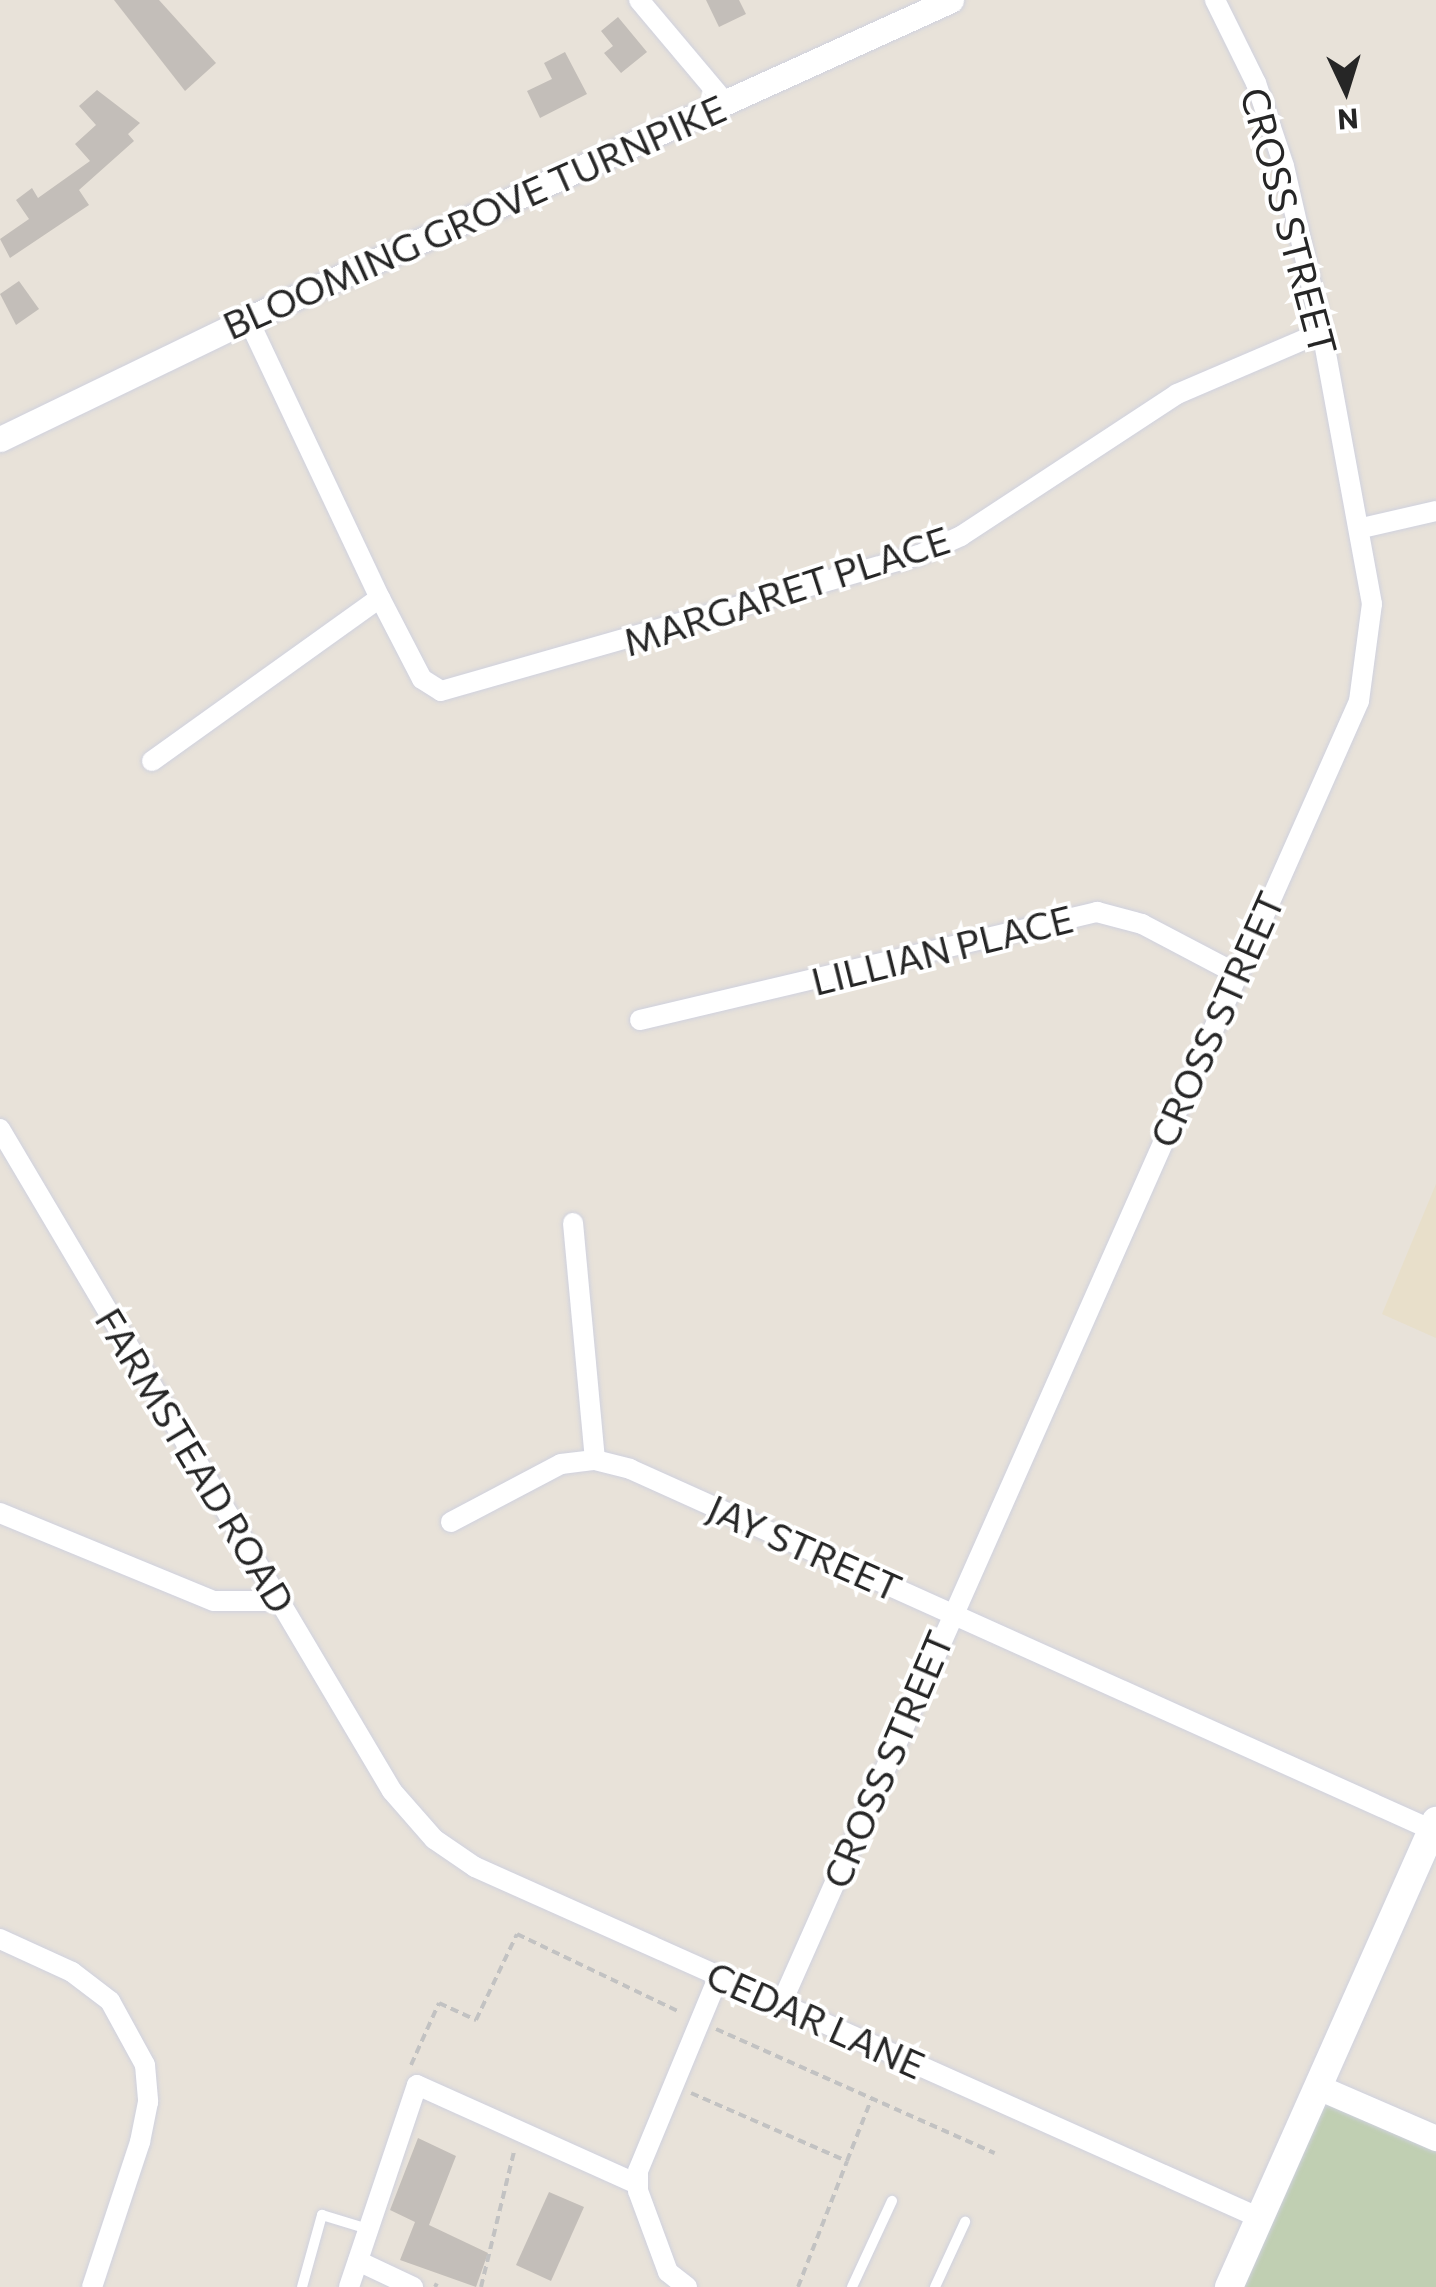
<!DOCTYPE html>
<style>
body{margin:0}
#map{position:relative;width:1436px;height:2287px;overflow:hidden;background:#e8e2d9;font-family:Commissioner,sans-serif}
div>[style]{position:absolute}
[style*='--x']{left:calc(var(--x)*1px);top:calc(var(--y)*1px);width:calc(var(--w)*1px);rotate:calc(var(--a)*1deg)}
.education>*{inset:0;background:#e8dfca}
.cemetery>*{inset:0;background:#c0cfb2}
.building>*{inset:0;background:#c3beb9}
.path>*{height:4px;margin-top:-2px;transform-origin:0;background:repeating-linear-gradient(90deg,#c2c2c2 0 8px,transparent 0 13px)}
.roads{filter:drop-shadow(0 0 2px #cfd1de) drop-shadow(0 0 2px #cfd1de)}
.service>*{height:10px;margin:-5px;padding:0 5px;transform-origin:5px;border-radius:5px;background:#fff}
.minor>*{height:20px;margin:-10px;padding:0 10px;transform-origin:10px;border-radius:10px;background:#fff}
.tertiary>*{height:25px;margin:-12.5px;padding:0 12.5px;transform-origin:12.5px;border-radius:12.5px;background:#fff}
.secondary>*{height:28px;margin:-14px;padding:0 14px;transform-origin:14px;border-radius:14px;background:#fff}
span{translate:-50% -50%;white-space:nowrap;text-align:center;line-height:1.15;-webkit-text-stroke:8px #fff;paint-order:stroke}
.street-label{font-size:38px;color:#262626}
.north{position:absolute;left:1296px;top:40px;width:100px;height:100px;-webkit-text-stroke:8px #fff;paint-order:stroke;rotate:176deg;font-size:28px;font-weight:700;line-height:40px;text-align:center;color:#262626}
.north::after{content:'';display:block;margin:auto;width:35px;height:45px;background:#262626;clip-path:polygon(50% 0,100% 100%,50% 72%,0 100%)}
</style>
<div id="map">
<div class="education">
<i style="clip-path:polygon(1436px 1184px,1436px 1338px,1382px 1314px)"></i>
</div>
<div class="cemetery">
<i style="clip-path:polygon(1318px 2087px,1436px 2139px,1436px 2287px,1230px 2287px)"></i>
</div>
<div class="building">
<i style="clip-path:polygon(114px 0,159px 0,216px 63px,185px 91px)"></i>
<i style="clip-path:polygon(706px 0,739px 0,746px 14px,719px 27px)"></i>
<i style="clip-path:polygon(618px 17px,647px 52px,621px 73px,604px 53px,613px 46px,601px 31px)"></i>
<i style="clip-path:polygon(565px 52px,587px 94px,540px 118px,527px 91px,552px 79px,544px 63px)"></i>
<i style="clip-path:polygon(97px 90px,140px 123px,128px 134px,134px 141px,79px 190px,89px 205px,10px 258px,0 239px,29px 219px,16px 200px,32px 188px,38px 198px,90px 161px,75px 144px,96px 125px,79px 106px)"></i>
<i style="clip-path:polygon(19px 281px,39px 309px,16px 325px,0 294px)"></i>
<i style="clip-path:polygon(418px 2138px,456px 2156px,429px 2225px,488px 2253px,476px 2287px,400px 2260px,415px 2222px,390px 2210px)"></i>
<i style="clip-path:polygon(549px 2192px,584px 2207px,551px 2281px,516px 2265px)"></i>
</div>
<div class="path">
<i style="--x:716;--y:2029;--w:305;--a:24"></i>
<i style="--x:411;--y:2065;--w:68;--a:-65.7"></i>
<i style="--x:439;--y:2003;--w:41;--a:24.7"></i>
<i style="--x:476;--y:2020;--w:95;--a:-64.5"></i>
<i style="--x:517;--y:1934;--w:181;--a:25.6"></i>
<i style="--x:691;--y:2093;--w:170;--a:23.6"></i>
<i style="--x:847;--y:2161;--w:66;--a:-68.5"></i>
<i style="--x:435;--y:2287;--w:4;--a:-63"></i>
<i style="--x:481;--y:2287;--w:139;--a:-76.3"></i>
<i style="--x:798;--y:2287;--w:135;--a:-68.7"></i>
</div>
<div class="roads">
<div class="service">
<i style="--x:302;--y:2287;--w:75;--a:-74.5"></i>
<i style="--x:322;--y:2215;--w:48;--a:16.9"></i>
<i style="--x:852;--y:2287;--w:95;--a:-65.1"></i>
<i style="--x:935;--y:2287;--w:72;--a:-65.2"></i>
</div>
<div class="minor">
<i style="--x:639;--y:0;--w:133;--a:49.9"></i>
<i style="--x:248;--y:319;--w:309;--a:64.7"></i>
<i style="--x:380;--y:598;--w:91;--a:62.6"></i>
<i style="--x:422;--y:679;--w:22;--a:32"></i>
<i style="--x:441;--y:691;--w:497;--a:-15.9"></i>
<i style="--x:919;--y:555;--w:46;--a:-24.3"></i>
<i style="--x:961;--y:536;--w:258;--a:-33.3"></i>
<i style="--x:1177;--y:394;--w:158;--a:-23.2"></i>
<i style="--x:1362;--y:528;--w:76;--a:-12.9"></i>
<i style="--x:152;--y:761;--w:280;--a:-35.6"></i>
<i style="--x:640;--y:1020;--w:470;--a:-13.3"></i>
<i style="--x:1097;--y:912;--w:47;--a:14.9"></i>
<i style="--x:1142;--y:924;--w:105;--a:27.8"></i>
<i style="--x:0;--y:1129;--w:769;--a:59.37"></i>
<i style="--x:392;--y:1791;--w:64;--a:48.8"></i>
<i style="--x:434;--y:1839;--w:50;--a:34.3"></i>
<i style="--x:475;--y:1867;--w:860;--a:24.09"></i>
<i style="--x:573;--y:1223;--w:238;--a:84.7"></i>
<i style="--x:0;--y:1513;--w:231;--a:22.4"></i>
<i style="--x:214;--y:1601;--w:66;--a:0"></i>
<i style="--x:451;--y:1522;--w:124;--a:-27.8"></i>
<i style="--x:561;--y:1464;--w:34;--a:-7"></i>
<i style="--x:595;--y:1460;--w:36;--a:14"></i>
<i style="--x:630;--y:1469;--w:880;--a:24.23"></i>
<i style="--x:0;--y:1939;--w:79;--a:24.6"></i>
<i style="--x:72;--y:1972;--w:48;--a:37.3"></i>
<i style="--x:110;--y:2001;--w:73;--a:61.3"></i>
<i style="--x:145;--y:2065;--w:37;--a:85"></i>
<i style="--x:148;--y:2102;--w:41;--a:101.3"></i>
<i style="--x:140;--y:2142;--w:153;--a:108.3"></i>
<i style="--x:782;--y:2002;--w:1423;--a:-66.08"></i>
<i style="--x:1359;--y:701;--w:98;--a:-82.4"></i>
<i style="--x:1372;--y:604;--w:277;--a:-100.4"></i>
<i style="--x:1322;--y:332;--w:170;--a:-102.9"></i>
<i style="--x:1284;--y:166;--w:88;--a:-108.6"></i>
<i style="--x:1256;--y:83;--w:93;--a:-116.3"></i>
<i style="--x:358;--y:2261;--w:61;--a:25.3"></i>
<i style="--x:349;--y:2287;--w:213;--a:-71.4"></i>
<i style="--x:417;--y:2085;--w:241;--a:24.2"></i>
<i style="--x:687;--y:2287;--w:24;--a:-142"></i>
<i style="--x:668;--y:2272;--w:86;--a:-110.3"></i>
<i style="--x:638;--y:2191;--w:20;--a:-90"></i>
<i style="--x:638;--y:2171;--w:212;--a:-67.5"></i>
</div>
<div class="tertiary">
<i style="--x:0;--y:439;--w:276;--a:-25.8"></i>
<i style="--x:248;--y:319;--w:772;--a:-24.41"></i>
<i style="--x:1318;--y:2087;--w:129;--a:23.4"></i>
</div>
<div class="secondary">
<i style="--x:1229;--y:2287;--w:510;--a:-66.05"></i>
</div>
</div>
<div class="street-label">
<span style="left:474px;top:216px;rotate:-24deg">BLOOMING GROVE TURNPIKE</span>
<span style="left:1290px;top:221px;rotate:75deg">CROSS STREET</span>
<span style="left:786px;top:590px;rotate:-18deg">MARGARET PLACE</span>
<span style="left:942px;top:949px;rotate:-14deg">LILLIAN PLACE</span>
<span style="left:1216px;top:1019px;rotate:-66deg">CROSS STREET</span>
<span style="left:196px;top:1460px;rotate:59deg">FARMSTEAD ROAD</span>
<span style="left:805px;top:1547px;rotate:24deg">JAY STREET</span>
<span style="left:887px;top:1759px;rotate:-67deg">CROSS STREET</span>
<span style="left:816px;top:2019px;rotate:24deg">CEDAR LANE</span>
</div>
<div class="north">N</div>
</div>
